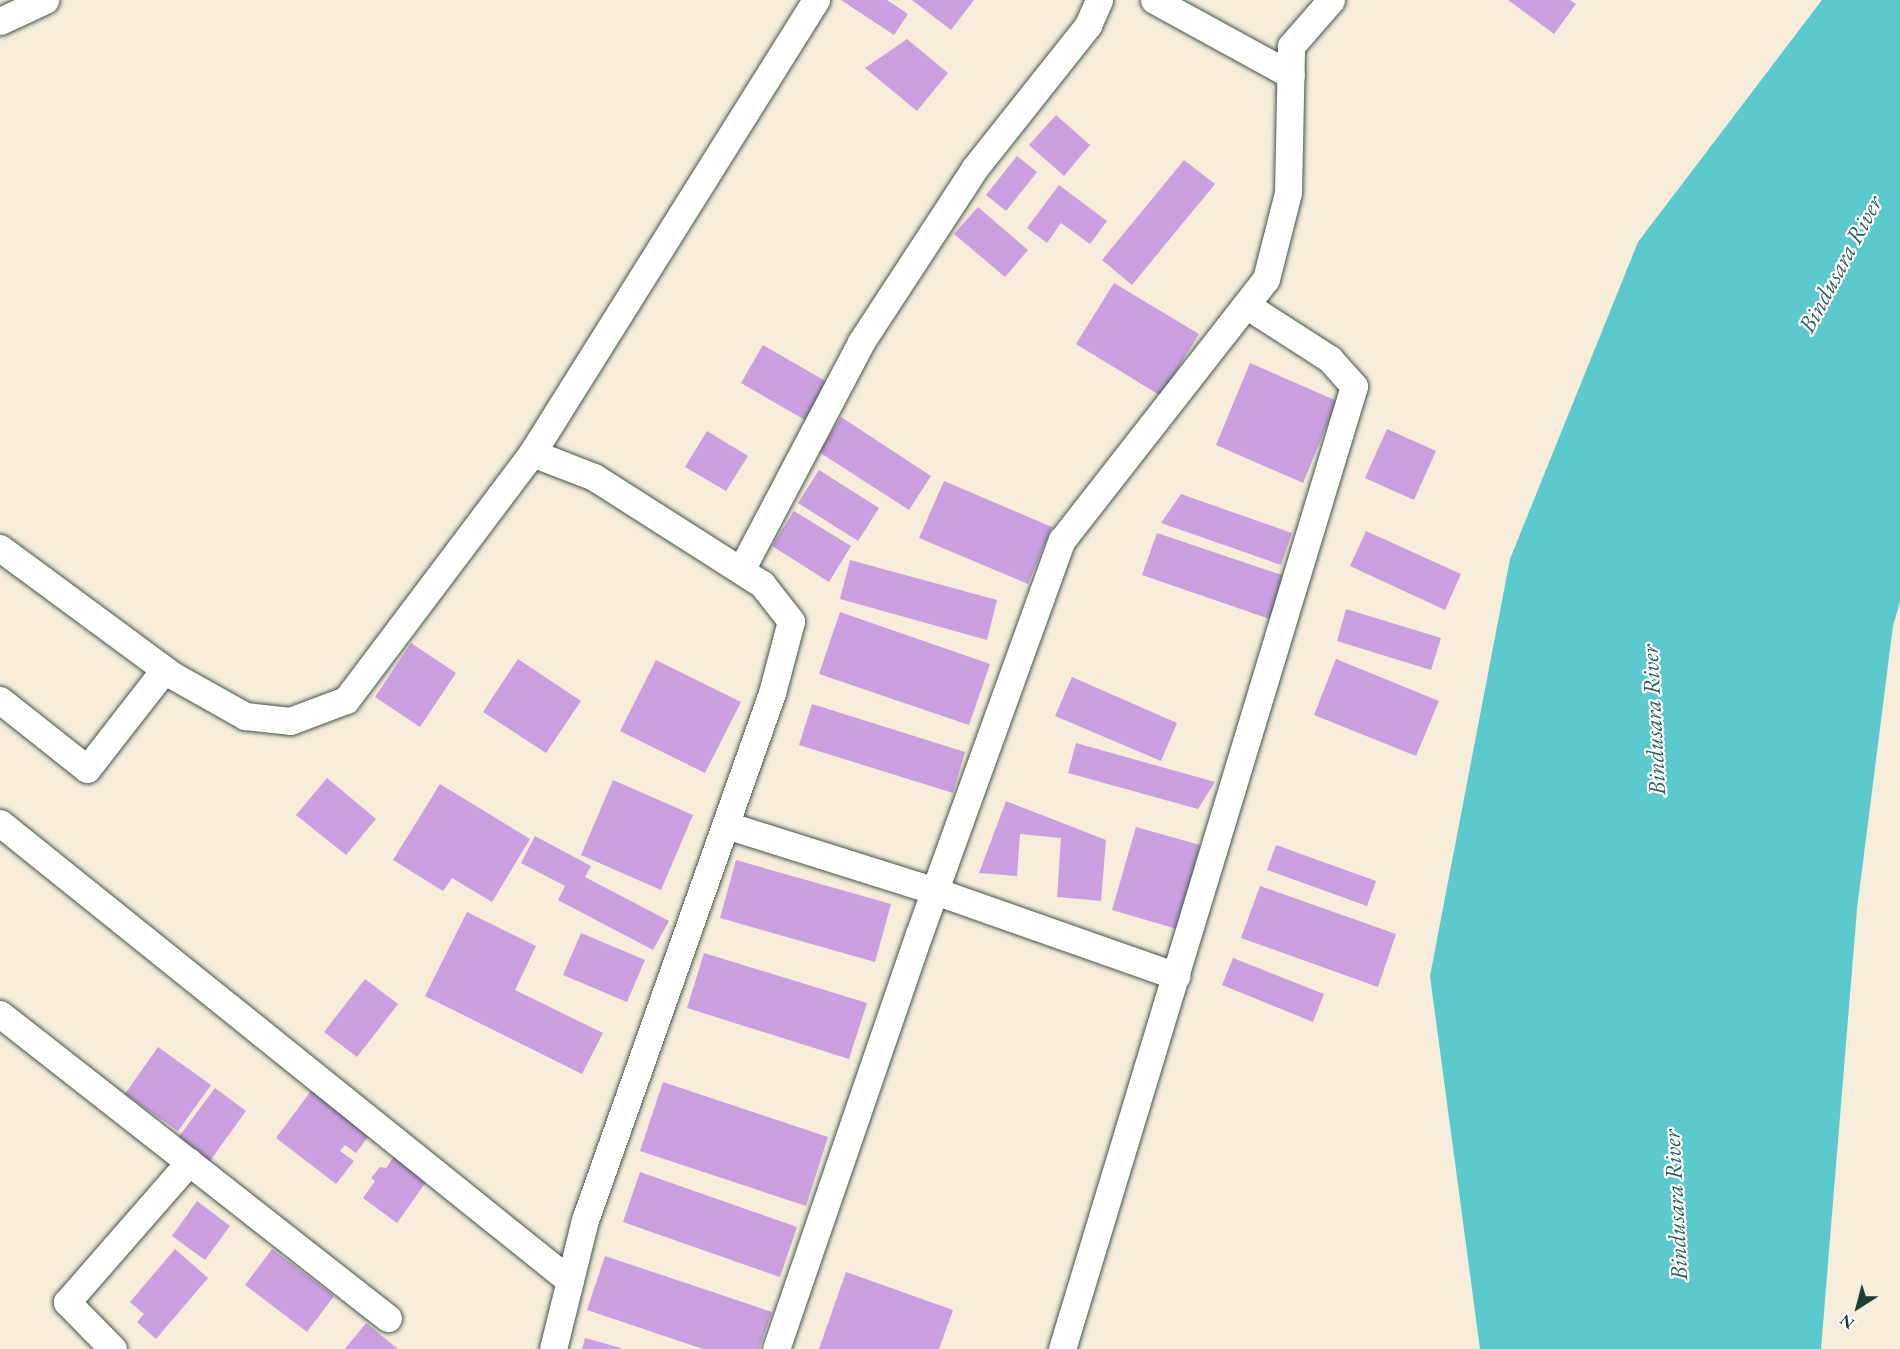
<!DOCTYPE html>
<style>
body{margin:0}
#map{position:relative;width:1900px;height:1349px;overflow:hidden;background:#f6eddb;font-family:"EB Garamond",serif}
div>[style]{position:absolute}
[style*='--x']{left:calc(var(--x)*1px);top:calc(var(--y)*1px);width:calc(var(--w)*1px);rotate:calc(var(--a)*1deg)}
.water>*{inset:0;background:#5cc9cf}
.building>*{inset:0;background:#cba0e1}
.roads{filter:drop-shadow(0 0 2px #3f574d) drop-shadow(0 0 2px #3f574d)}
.street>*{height:27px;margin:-13.5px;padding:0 13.5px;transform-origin:13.5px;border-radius:13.5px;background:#fff}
span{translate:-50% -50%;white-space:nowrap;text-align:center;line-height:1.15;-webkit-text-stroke:4.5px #fff;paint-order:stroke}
.water-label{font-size:24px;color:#2e605b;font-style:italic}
.north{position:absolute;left:1828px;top:1277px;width:60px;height:60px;-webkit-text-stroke:4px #fff;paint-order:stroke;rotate:216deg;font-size:16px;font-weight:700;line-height:24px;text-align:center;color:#1f3d34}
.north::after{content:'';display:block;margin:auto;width:21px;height:27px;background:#1f3d34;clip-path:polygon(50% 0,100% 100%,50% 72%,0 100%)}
</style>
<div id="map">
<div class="water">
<i style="clip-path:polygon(1822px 0,1900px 0,1900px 602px,1893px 626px,1857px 909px,1821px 1349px,1480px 1349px,1430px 976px,1510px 559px,1638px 242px)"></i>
</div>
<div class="building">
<i style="clip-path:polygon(841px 0,887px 0,908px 14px,894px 35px)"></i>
<i style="clip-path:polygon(912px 0,974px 0,951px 30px)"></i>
<i style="clip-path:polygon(1508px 0,1570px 0,1576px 4px,1554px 34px)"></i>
<i style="clip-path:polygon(907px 39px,948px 73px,917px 111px,865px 68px)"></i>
<i style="clip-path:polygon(1056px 115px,1090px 145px,1064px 176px,1029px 145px)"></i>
<i style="clip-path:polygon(1017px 156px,1037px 172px,1006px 211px,986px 195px)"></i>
<i style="clip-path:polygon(1184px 160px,1215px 184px,1132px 285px,1102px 260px)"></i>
<i style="clip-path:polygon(1059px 185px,1107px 221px,1090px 244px,1061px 223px,1047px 243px,1027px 228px)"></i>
<i style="clip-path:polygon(978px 207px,1028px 250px,1005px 277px,954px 234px)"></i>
<i style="clip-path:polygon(1114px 283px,1199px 334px,1161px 396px,1076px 344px)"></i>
<i style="clip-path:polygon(763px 345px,827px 382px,805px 420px,741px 383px)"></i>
<i style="clip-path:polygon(1250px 363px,1337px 401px,1303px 483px,1216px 445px)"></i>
<i style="clip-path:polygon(841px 417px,931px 476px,909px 510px,819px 452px)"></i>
<i style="clip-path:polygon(1387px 429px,1436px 451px,1414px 500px,1365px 478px)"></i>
<i style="clip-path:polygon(707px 431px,748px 456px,726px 491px,685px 467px)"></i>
<i style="clip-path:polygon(819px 470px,879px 508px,858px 541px,798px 503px)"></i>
<i style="clip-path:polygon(944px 481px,1052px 527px,1028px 584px,919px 538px)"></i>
<i style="clip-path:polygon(1181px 494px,1292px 533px,1281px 565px,1161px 523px)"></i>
<i style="clip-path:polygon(794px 511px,851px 546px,829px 582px,772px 546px)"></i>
<i style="clip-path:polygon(1366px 531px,1461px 574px,1445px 610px,1350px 566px)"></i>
<i style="clip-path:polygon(1157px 533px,1288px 577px,1273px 620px,1142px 575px)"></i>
<i style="clip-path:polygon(850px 560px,997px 600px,987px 640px,840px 599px)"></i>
<i style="clip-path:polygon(1346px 609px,1441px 638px,1431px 670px,1337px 641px)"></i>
<i style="clip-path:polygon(840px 612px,990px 664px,969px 725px,819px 674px)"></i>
<i style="clip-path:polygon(411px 643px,456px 673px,420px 727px,375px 697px)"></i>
<i style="clip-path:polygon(518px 659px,581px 701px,546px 753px,483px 712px)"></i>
<i style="clip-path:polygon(1336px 659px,1439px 701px,1416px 756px,1314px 715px)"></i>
<i style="clip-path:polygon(656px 660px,741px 702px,705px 773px,620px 731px)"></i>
<i style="clip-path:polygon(1072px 677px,1177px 723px,1161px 761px,1055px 716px)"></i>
<i style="clip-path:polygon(812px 704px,965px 752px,953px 793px,799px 745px)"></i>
<i style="clip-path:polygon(1076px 743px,1215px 782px,1198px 809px,1068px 773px)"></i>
<i style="clip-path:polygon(327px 778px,376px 819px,346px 855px,296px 815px)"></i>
<i style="clip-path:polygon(613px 780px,693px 815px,661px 890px,581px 855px)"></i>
<i style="clip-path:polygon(440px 784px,530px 839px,492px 902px,452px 878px,443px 891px,393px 860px)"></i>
<i style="clip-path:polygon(1006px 801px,1106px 840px,1101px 901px,1057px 897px,1061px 838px,1020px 834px,1017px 876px,979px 873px)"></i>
<i style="clip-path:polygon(1136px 827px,1200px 845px,1177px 929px,1112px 910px)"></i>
<i style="clip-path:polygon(535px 836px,591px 866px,585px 877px,669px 921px,653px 950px,558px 900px,565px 886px,521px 863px)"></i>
<i style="clip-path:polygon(1276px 845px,1376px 881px,1367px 906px,1267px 870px)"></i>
<i style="clip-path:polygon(736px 860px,891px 904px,875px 962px,720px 918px)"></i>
<i style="clip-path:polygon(1260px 886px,1396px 934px,1378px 987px,1241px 938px)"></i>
<i style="clip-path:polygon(467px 912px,536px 946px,515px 990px,603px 1033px,582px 1074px,425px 996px)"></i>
<i style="clip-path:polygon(581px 933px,645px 960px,627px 1002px,563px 975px)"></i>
<i style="clip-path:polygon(704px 953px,867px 1003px,849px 1059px,687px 1008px)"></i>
<i style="clip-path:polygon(1233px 958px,1324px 994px,1313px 1022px,1222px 985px)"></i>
<i style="clip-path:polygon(365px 979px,398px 1004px,357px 1057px,324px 1032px)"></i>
<i style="clip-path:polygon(158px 1047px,211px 1085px,178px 1131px,125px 1094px)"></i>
<i style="clip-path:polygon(663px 1082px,828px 1137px,806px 1206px,640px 1151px)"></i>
<i style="clip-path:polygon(314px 1087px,373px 1130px,356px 1153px,345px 1145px,340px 1151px,354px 1161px,336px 1184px,276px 1138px)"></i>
<i style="clip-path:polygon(215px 1088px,246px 1111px,204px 1169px,172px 1146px)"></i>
<i style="clip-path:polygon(398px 1151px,431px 1175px,397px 1223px,363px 1198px,375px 1181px,371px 1178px,380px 1167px,386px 1168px)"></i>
<i style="clip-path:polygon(640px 1172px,797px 1227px,780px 1277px,623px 1222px)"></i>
<i style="clip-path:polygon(197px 1201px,230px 1226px,205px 1260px,172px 1236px)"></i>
<i style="clip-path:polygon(175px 1249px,208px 1278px,156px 1339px,137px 1322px,144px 1314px,130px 1302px)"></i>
<i style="clip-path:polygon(272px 1249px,334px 1296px,307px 1332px,245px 1285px)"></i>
<i style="clip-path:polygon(605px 1256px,772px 1312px,759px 1349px,703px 1349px,587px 1310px)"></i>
<i style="clip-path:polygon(846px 1272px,953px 1310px,939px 1349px,819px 1349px)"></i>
<i style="clip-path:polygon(366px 1323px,398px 1349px,345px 1349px)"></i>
<i style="clip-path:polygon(585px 1338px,621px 1348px,621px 1349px,582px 1349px)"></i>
</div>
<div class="roads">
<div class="street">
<i style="--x:1154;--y:0;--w:156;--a:28.7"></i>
<i style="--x:0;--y:21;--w:50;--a:-25"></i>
<i style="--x:0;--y:548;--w:214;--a:36.4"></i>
<i style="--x:172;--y:675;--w:84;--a:29.3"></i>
<i style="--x:245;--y:716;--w:45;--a:6.3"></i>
<i style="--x:290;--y:721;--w:60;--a:-20.6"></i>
<i style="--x:346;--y:700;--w:309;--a:-53"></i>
<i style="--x:741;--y:570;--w:258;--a:-62.2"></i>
<i style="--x:861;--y:342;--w:207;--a:-56.8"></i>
<i style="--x:974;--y:169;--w:184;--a:-51.6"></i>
<i style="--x:1088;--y:25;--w:27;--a:-66"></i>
<i style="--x:0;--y:700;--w:111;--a:38.4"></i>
<i style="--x:87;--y:769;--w:125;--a:-52.1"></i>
<i style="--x:0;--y:823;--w:731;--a:38.78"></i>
<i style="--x:726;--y:825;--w:219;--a:17.5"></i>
<i style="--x:935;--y:891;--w:256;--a:19.4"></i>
<i style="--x:0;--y:1014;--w:493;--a:38.1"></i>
<i style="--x:113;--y:1349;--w:66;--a:-134.4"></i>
<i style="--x:67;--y:1302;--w:186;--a:-48.9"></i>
<i style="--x:553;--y:1349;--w:133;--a:-76.1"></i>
<i style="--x:585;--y:1220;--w:559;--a:-70.46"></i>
<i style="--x:772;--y:693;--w:74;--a:-75.2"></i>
<i style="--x:791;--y:621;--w:47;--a:-128.1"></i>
<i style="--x:762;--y:584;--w:199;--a:-147.5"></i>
<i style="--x:594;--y:477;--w:66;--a:-158.8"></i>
<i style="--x:532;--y:453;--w:535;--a:-57.92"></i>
<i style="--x:776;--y:1349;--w:439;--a:-71"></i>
<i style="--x:919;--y:934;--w:419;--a:-70.1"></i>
<i style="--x:1062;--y:540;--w:331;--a:-52"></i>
<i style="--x:1266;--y:279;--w:89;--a:-75.7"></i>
<i style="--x:1288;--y:193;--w:147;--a:-88.8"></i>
<i style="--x:1291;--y:46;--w:61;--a:-49"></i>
<i style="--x:1062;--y:1349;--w:1006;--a:-73.13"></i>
<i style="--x:1354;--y:386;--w:36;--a:-132"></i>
<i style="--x:1330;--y:359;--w:100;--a:-147.3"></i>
</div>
</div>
<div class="water-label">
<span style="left:1840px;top:264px;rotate:-62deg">Bindusara River</span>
<span style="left:1653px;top:720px;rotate:-93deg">Bindusara River</span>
<span style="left:1675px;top:1205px;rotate:-93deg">Bindusara River</span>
</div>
<div class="north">N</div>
</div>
